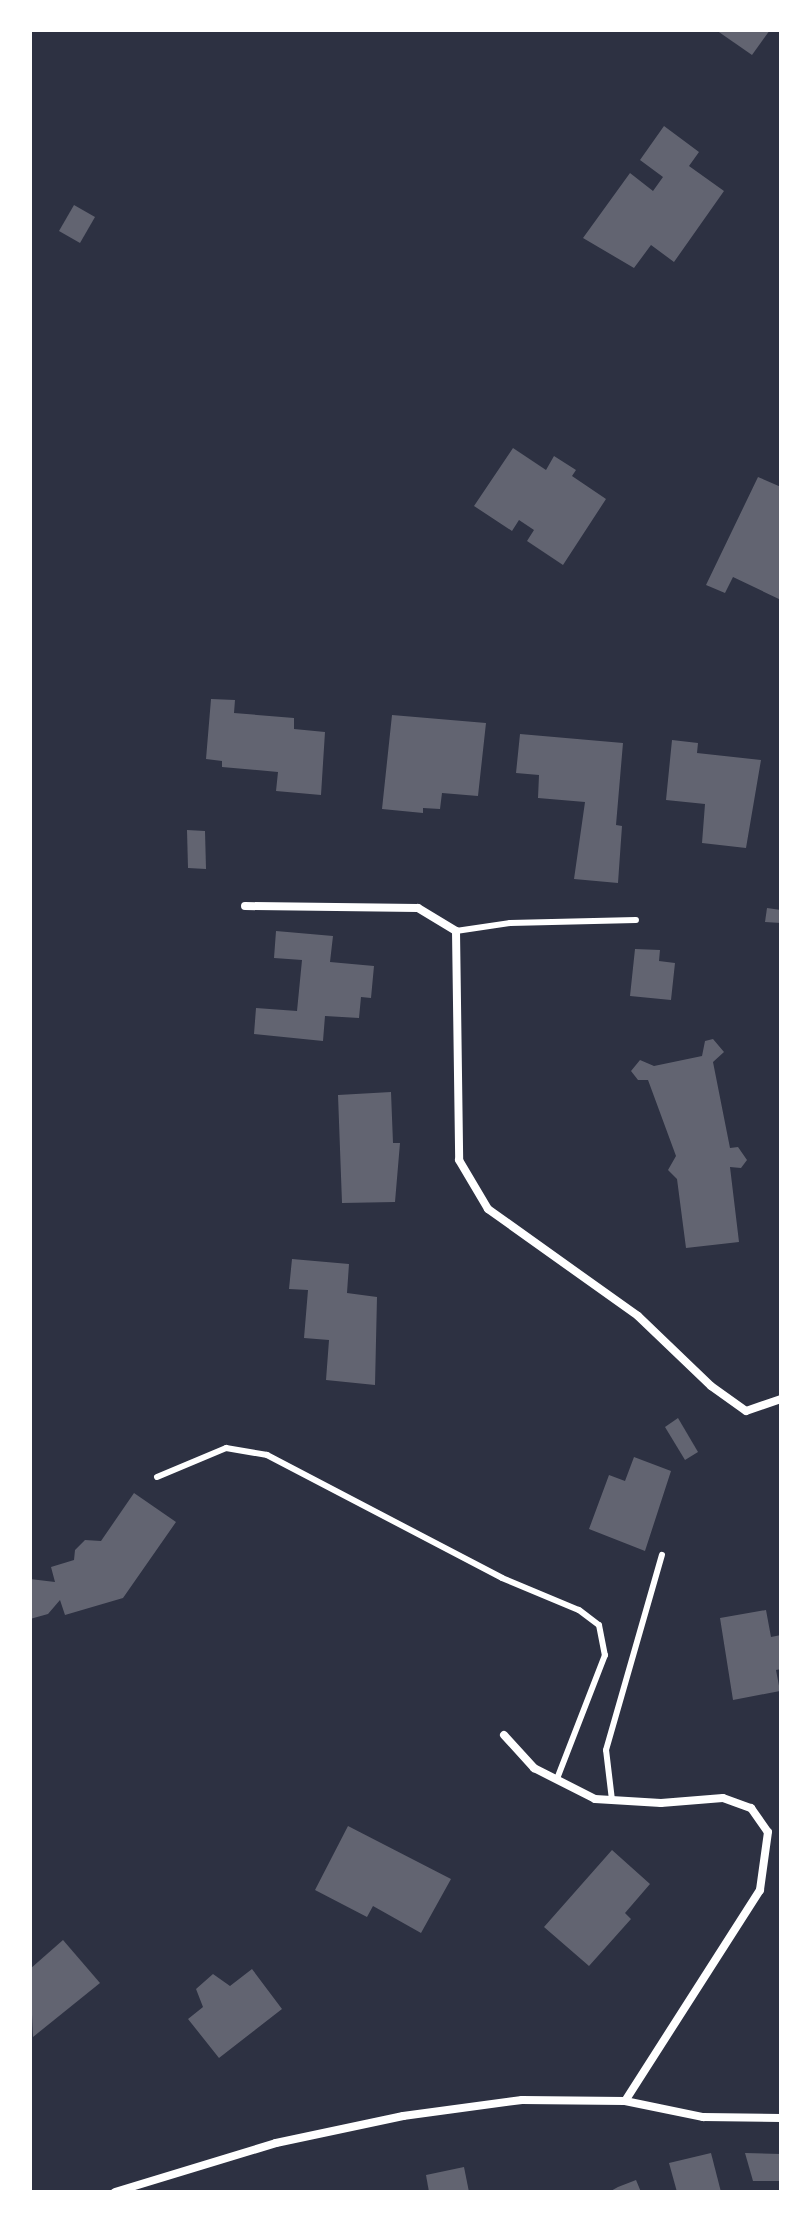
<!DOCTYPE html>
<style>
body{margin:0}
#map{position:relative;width:811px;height:2222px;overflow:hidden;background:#2d3142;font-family:Jost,sans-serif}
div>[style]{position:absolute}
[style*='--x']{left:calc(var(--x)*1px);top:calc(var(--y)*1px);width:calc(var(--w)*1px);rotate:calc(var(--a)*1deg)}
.building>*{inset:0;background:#626471}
.service>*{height:6px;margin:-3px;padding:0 3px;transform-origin:3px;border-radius:3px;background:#fff}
.minor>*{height:8px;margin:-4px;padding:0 4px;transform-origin:4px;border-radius:4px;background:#fff}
span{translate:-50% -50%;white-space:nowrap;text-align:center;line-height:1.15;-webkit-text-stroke:6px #fff;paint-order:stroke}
.frame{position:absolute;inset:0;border:32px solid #fff;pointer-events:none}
</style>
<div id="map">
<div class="building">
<i style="clip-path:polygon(716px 30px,770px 30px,752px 55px)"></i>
<i style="clip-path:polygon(664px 126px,699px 152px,689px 166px,724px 191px,674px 262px,651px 245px,634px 268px,583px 238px,630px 173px,653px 191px,663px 177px,640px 160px)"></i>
<i style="clip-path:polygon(74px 205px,95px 217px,80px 243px,59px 231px)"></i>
<i style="clip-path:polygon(513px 448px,546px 470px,554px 456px,576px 470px,572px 476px,606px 499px,563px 565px,527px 541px,534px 530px,519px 520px,512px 531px,474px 506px)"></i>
<i style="clip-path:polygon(758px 477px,781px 487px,781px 600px,733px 577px,725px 593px,706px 585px)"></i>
<i style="clip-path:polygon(211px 699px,235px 700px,234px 713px,294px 718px,294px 729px,325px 732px,321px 795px,276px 791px,278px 772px,222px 767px,222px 761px,206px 759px)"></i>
<i style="clip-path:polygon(392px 715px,486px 723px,478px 796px,442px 793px,440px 809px,423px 808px,423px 813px,382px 809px)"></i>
<i style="clip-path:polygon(520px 734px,623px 743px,616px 825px,622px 826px,618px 883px,574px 879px,585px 802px,538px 798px,539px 775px,516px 773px)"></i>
<i style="clip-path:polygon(672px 740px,698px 743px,697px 753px,761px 760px,746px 848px,702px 843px,705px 804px,666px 800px)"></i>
<i style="clip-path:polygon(187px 830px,205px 831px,206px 869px,188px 868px)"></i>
<i style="clip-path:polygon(767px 908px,781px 910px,781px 923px,765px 922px)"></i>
<i style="clip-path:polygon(276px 931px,333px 936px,330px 962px,374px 966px,371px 998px,361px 997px,359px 1018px,325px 1016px,323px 1041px,254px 1034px,256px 1008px,297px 1011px,302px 960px,274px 958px)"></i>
<i style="clip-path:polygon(635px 949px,660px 950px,659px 961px,675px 963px,671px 1000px,630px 996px)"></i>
<i style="clip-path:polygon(713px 1039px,724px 1052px,713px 1062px,730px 1148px,738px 1147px,747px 1160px,741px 1168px,730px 1167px,739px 1242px,686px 1248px,677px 1179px,668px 1170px,676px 1156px,648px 1080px,638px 1080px,631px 1071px,640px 1060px,654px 1066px,702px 1056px,705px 1041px)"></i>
<i style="clip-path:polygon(391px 1092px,393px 1143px,400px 1143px,395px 1202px,342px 1203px,338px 1095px)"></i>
<i style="clip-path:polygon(292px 1259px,349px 1264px,347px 1293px,377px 1297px,375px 1385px,326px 1380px,329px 1340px,304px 1338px,308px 1290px,289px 1289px)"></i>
<i style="clip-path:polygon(678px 1418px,698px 1452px,685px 1460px,665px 1427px)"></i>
<i style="clip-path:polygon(634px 1457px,671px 1471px,645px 1551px,589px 1529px,609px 1475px,625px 1481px)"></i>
<i style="clip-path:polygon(134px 1493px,176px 1522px,123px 1598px,65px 1615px,60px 1600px,48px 1614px,30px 1619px,30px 1579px,55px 1582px,51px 1567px,74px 1560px,75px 1550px,85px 1540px,101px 1541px)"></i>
<i style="clip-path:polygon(766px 1610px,771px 1637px,781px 1635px,781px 1669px,776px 1670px,780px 1691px,733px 1700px,720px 1618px)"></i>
<i style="clip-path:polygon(348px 1826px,451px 1879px,421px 1933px,373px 1906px,367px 1917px,315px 1890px)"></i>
<i style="clip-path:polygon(612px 1850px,650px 1884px,625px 1913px,631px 1919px,589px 1966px,544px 1927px)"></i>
<i style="clip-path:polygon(63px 1940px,100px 1983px,33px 2037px,30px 1969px)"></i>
<i style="clip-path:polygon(252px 1969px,282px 2009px,219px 2058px,188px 2019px,203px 2007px,196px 1989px,213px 1974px,230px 1986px)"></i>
<i style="clip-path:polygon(711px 2153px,721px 2192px,677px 2192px,669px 2163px)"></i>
<i style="clip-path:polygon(745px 2153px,781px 2154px,781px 2181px,753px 2181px)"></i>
<i style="clip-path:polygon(464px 2167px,469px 2192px,429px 2192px,426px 2175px)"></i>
<i style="clip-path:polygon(636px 2180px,641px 2192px,609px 2192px,618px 2187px)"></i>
</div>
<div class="service">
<i style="--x:456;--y:931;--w:55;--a:-8.4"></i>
<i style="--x:510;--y:923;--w:126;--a:-1.4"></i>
<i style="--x:157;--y:1477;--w:75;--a:-22.8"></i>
<i style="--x:226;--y:1448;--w:42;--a:9.7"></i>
<i style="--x:267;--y:1455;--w:265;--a:27.6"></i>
<i style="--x:502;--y:1578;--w:83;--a:22.6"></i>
<i style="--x:579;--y:1610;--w:25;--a:37"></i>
<i style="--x:599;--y:1625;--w:31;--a:79"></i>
<i style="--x:605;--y:1655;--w:133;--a:111.2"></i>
<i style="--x:612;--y:1800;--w:50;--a:-96.8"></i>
<i style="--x:606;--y:1750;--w:203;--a:-74"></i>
</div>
<div class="minor">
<i style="--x:245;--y:906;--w:173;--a:0.7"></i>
<i style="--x:418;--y:908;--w:44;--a:31.2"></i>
<i style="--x:456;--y:931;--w:229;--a:89.2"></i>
<i style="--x:459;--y:1160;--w:57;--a:59.4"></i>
<i style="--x:488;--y:1209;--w:184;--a:35.5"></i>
<i style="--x:638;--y:1316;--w:101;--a:43.8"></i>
<i style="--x:711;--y:1386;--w:43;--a:35.5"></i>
<i style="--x:746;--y:1411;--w:37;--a:-19"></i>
<i style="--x:504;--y:1735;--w:45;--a:47.7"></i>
<i style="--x:534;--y:1768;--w:68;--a:26.9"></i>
<i style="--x:595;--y:1799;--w:66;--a:3.5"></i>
<i style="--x:661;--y:1803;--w:62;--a:-4.6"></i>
<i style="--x:723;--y:1798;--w:30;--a:20"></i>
<i style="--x:751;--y:1808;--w:29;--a:55"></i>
<i style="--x:768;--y:1832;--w:59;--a:97.9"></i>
<i style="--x:760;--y:1890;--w:250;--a:122.6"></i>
<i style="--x:115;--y:2192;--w:168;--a:-16.9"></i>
<i style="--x:276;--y:2143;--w:130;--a:-12"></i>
<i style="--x:403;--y:2116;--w:120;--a:-7.7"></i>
<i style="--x:522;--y:2100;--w:103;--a:0.6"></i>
<i style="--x:625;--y:2101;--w:80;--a:11.6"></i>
<i style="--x:703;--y:2117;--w:78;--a:0.7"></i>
</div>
<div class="frame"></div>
</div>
